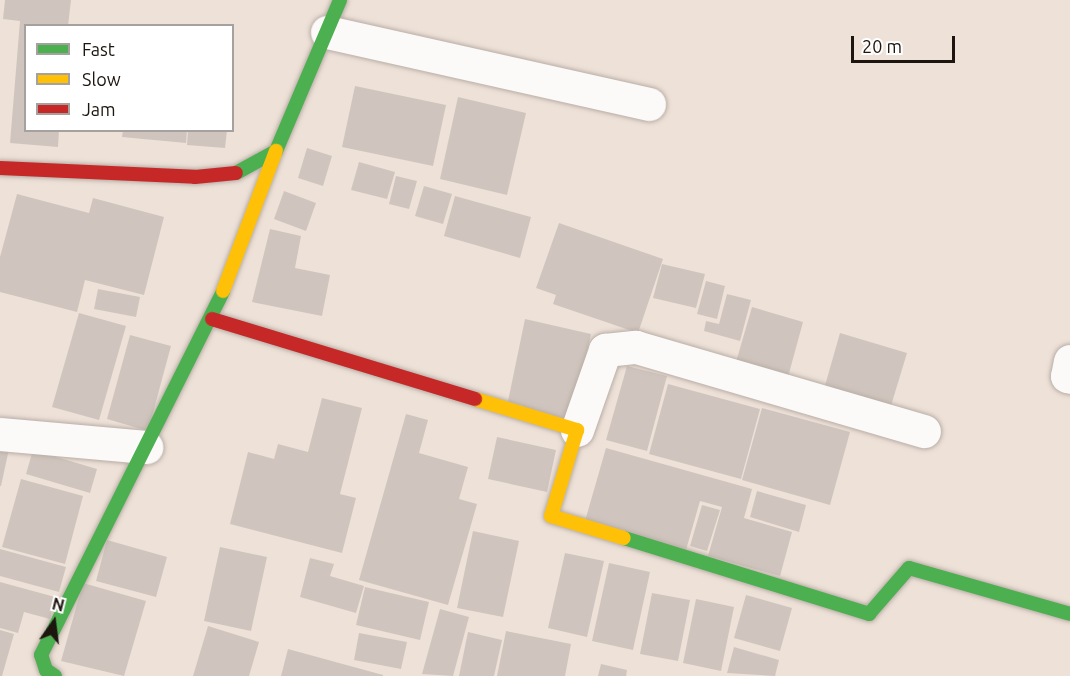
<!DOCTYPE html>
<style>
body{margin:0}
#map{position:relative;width:1070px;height:676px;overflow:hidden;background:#eee1d8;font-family:Ubuntu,sans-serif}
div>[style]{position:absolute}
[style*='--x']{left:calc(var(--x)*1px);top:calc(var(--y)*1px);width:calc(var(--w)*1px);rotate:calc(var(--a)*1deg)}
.building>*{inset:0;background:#d0c5be}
.roads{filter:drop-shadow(0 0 2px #b8aea6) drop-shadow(0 0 2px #b8aea6)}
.street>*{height:33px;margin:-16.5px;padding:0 16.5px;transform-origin:16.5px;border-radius:16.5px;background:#fcfaf9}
.fast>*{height:14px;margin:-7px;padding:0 7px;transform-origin:7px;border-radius:7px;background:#4caf50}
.slow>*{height:14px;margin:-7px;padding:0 7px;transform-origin:7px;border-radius:7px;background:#ffc107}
.jam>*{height:14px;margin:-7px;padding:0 7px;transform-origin:7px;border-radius:7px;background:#c62828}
span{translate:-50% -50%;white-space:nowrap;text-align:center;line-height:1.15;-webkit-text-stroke:4.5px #fff;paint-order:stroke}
.legend{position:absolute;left:24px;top:24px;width:210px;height:108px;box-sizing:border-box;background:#fff;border:2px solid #a5a19f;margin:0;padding:8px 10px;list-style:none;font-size:18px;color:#1d150f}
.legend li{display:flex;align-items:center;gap:12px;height:30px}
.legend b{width:30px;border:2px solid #a5a19f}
.north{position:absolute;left:24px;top:592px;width:60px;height:60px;-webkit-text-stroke:4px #fff;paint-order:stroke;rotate:14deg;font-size:16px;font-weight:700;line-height:24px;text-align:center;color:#1d150f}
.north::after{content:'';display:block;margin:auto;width:21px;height:27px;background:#1d150f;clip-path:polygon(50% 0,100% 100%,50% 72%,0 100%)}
.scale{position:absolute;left:851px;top:36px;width:104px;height:27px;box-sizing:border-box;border:3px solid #1d150f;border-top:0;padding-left:8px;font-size:18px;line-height:21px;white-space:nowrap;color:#1d150f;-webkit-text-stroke:4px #fff;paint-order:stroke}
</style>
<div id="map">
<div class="building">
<i style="clip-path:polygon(5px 0,71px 0,68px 26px,26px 26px,26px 130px,59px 130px,58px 147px,10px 143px,20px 21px,3px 19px)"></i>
<i style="clip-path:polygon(355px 86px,446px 105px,433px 166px,342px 147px)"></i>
<i style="clip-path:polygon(458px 97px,526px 113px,507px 195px,440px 179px)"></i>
<i style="clip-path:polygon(123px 130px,187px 130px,186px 143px,122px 137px)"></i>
<i style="clip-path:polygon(188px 130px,227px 130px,225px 148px,187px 145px)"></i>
<i style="clip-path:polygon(307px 148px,332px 156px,323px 186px,298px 178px)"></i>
<i style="clip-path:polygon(359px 162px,395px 172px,387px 199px,351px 190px)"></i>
<i style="clip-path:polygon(396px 176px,417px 181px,409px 209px,389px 204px)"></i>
<i style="clip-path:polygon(424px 186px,452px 194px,443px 224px,415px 216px)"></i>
<i style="clip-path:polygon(284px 191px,316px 203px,306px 231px,274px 219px)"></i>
<i style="clip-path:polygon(17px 194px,89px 213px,93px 198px,164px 217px,144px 295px,85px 280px,77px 312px,0 292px,0 257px)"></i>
<i style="clip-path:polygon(455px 196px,531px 217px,520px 258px,444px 236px)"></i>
<i style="clip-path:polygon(559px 223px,663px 259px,638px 333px,553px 304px,556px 295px,536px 288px)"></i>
<i style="clip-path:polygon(270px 229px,301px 236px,295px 268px,330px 275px,322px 316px,252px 302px)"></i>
<i style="clip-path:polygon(662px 264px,705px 274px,696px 308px,653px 298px)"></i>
<i style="clip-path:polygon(706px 281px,725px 286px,717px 319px,697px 314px)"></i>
<i style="clip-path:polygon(98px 289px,140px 297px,136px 317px,94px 309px)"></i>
<i style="clip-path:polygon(727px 294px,751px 300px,740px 341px,704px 331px,706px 321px,719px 324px)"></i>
<i style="clip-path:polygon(752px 307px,803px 322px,788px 377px,736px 362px)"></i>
<i style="clip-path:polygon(79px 313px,126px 326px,99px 420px,52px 407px)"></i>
<i style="clip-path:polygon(525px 319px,591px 334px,572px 420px,507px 406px)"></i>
<i style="clip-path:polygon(840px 333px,907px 353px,890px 409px,824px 389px)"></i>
<i style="clip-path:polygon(130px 335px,171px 346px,148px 431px,107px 419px)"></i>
<i style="clip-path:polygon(627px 366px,667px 376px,647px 451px,606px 440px)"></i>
<i style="clip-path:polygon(668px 384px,760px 409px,741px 479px,649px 454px)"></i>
<i style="clip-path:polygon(322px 398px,362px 408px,340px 494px,356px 498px,342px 553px,230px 524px,248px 452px,274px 459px,278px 444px,308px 452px)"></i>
<i style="clip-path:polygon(762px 408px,850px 432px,830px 505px,742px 480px)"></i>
<i style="clip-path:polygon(406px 414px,428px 420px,419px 453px,468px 467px,459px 499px,477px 504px,448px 605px,359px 580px)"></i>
<i style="clip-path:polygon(497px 437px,556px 450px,547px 492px,488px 479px)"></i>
<i style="clip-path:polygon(0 447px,9px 449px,1px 486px,0 486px)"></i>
<i style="clip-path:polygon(606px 448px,752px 489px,744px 518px,792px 532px,780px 576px,708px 556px,722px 507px,700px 501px,686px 550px,585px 521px)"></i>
<i style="clip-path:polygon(33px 450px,97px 469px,90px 493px,26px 474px)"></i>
<i style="clip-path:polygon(21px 479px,83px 496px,65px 564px,2px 547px)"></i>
<i style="clip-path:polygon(757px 491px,806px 505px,799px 532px,750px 517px)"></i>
<i style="clip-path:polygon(702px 505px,720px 510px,707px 551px,690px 546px)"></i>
<i style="clip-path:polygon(473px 531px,519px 541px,503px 617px,457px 608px)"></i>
<i style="clip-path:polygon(107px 540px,167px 557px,156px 597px,96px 581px)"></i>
<i style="clip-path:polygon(220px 547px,267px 557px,251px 631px,204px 621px)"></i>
<i style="clip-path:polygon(0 549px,66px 567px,59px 592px,0 576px)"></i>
<i style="clip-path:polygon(565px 553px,604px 561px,587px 637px,548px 628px)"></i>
<i style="clip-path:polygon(310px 558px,334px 564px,330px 576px,364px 586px,356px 613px,300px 597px)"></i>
<i style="clip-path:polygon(609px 563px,650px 572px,633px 650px,592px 641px)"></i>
<i style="clip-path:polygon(0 582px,55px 597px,50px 619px,24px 612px,18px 633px,0 628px)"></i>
<i style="clip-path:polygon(83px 583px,146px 601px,124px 676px,61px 661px)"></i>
<i style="clip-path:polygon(365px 587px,429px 602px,420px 640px,356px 625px)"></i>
<i style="clip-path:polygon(652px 593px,690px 600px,678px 661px,640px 654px)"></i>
<i style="clip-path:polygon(746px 595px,792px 608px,780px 651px,734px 638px)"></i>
<i style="clip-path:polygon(696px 599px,734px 607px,721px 671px,683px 663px)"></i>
<i style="clip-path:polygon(440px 609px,469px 617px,453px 676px,422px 674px)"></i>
<i style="clip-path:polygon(208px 626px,259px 642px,249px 676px,193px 676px)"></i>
<i style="clip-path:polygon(0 630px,14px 634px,2px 676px,0 676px)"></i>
<i style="clip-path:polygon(506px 631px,571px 644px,565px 676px,497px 676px)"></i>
<i style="clip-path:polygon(468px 632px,502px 640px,494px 676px,459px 676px)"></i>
<i style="clip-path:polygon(359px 633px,407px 642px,401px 669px,354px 660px)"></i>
<i style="clip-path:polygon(734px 647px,779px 660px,775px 676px,727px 673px)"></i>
<i style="clip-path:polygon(288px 649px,383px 675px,383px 676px,281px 676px)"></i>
<i style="clip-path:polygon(601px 664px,627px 670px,626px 676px,598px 676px)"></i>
</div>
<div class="roads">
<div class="street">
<i style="--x:327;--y:32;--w:330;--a:12.6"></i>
<i style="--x:1070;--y:361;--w:15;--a:101"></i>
<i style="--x:1067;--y:376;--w:3;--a:18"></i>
<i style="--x:577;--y:430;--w:85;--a:-70.7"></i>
<i style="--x:605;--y:350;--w:31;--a:-6"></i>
<i style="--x:636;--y:347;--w:300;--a:16.3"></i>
<i style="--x:0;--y:434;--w:147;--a:5.1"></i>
</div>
<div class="fast">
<i style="--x:236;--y:173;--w:46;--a:-28.8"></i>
<i style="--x:276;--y:151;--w:164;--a:-67"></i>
<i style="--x:624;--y:538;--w:257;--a:17.2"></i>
<i style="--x:869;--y:614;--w:61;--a:-49"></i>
<i style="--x:909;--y:568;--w:167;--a:15.9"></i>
<i style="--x:55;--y:676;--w:11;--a:-146"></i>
<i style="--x:46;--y:670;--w:16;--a:-108"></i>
<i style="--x:41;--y:655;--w:407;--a:-63.4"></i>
</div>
<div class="slow">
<i style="--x:223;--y:291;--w:150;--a:-69.3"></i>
<i style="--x:475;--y:399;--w:107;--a:16.9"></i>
<i style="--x:577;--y:430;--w:90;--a:106.8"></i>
<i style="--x:551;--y:516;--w:76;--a:16.8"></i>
</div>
<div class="jam">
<i style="--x:0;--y:168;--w:195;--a:2.6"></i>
<i style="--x:195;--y:177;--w:41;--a:-5.6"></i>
<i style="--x:212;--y:319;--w:275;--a:16.9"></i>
</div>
</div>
<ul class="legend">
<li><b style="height:8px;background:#4caf50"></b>Fast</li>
<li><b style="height:8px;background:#ffc107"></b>Slow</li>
<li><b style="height:8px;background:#c62828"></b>Jam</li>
</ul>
<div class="north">N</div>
<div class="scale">20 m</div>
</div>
